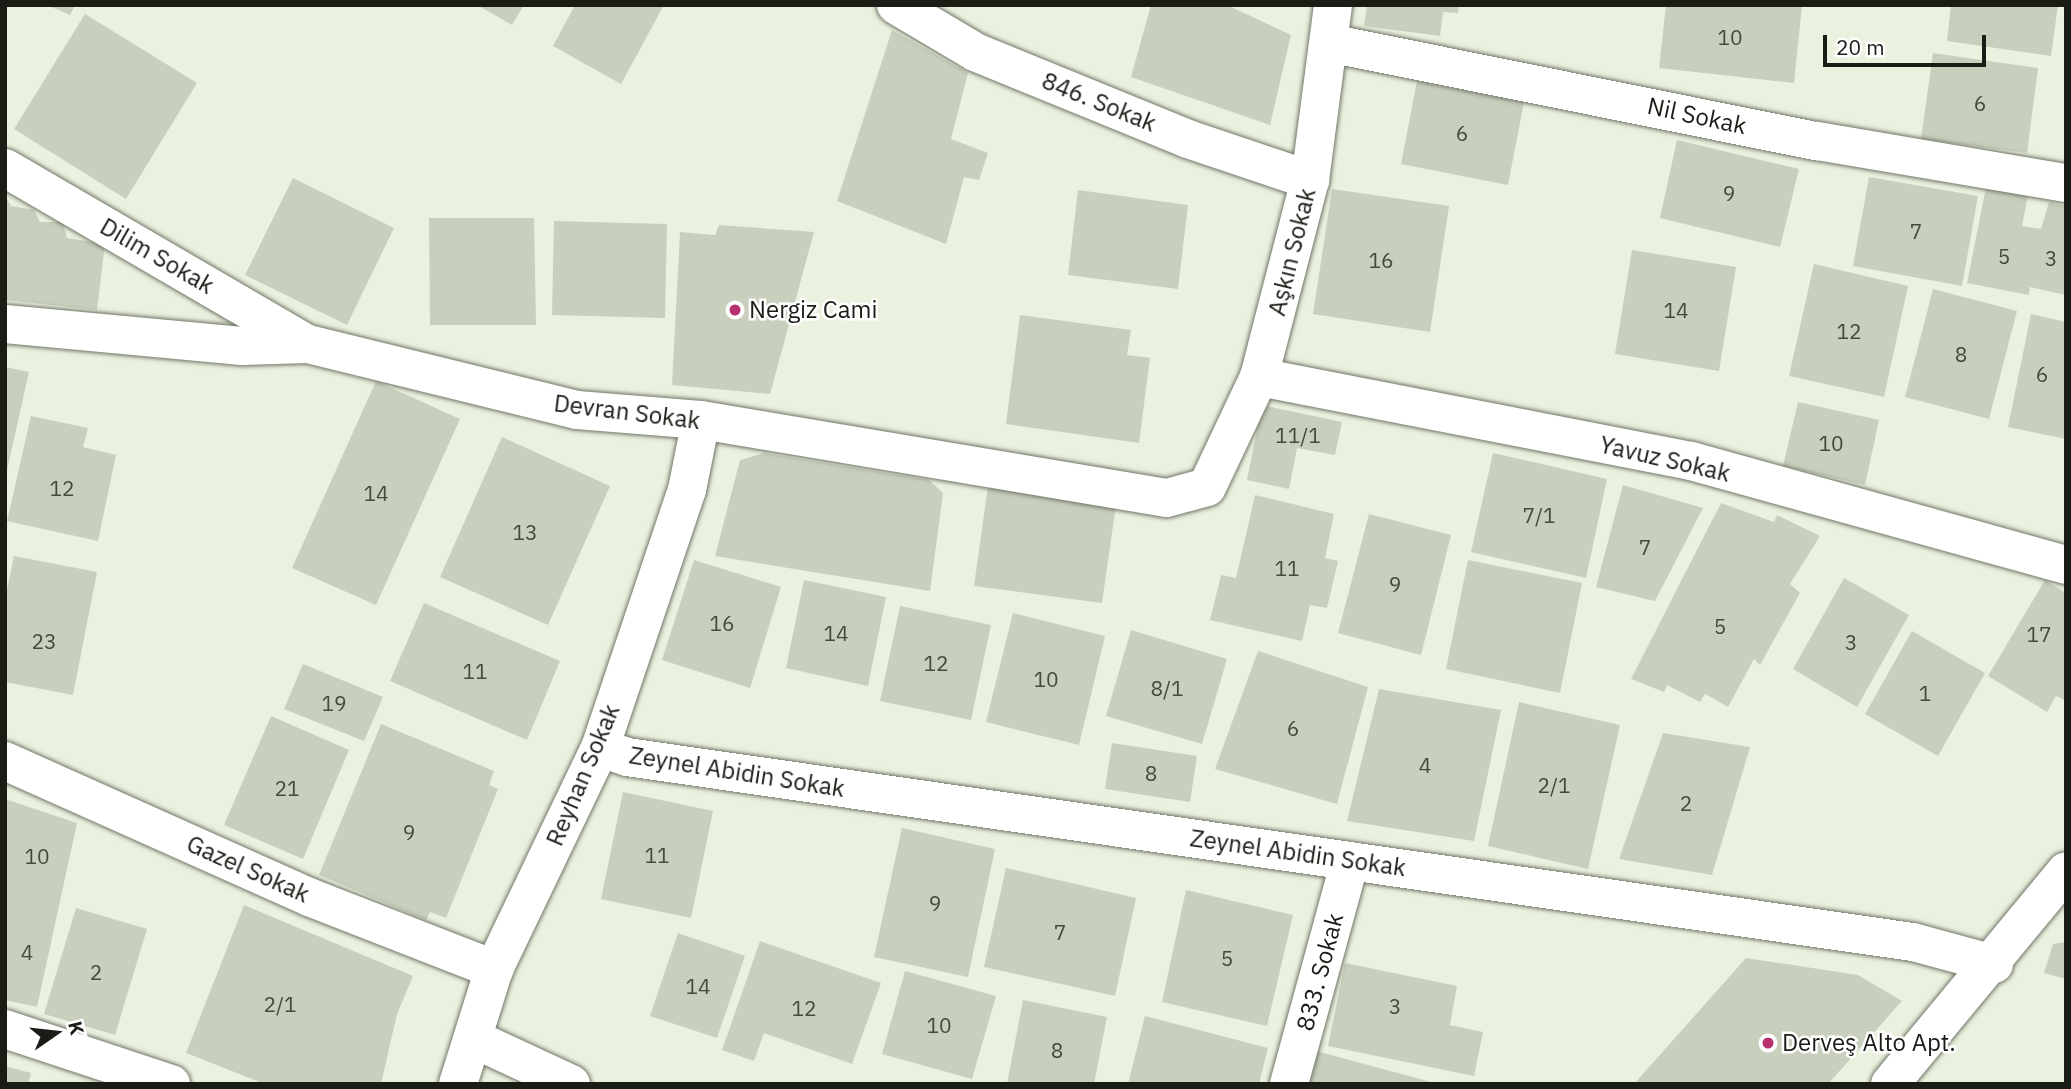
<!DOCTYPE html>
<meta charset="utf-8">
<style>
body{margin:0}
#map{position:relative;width:2071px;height:1089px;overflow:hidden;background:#ebf1df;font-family:"IBM Plex Sans",sans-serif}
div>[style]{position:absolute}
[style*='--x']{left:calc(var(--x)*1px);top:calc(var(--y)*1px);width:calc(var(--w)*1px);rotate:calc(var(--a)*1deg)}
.building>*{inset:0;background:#c8cfbd}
.roads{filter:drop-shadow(0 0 2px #717767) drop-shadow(0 0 2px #717767)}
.minor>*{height:38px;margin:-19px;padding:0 19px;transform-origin:19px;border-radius:19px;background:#fff}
.dots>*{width:19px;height:19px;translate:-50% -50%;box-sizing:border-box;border:4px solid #fff;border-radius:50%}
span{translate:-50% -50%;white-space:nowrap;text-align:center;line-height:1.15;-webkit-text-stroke:5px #fff;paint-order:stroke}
.number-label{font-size:21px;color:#464940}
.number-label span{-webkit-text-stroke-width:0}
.street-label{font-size:24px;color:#1a1c16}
.poi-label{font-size:24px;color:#1a1c16}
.left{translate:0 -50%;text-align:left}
.frame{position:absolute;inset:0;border:7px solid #1a1c16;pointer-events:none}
.north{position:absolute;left:21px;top:998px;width:70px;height:70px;-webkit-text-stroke:5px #fff;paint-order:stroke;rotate:76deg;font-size:19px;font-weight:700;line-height:28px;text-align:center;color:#1a1c16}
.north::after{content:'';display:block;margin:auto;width:24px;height:32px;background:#1a1c16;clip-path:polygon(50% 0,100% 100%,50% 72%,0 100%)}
.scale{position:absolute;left:1823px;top:35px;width:163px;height:32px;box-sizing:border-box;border:4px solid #1a1c16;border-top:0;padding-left:9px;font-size:21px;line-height:24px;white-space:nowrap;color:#1a1c16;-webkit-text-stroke:5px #fff;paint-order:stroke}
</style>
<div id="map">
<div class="building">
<i style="clip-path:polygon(47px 5px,75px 5px,70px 15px)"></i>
<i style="clip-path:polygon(477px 5px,524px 5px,512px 25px)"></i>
<i style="clip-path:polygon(575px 5px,664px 5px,621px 84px,553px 46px)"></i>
<i style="clip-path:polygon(1151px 5px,1227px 5px,1291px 35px,1270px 125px,1131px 77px)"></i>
<i style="clip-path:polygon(1367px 5px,1459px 5px,1458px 13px,1443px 12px,1440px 36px,1364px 26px)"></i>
<i style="clip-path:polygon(1666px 5px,1802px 5px,1794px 83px,1659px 68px)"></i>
<i style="clip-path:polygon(1951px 5px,2058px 5px,2051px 56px,1947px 41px)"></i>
<i style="clip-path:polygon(85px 14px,197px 83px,126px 199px,14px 129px)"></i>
<i style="clip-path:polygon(892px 30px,968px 73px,951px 139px,988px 153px,979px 180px,964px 177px,946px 244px,837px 201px)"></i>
<i style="clip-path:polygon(1933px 53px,2038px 68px,2027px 153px,1921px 139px)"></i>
<i style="clip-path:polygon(1417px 81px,1524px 102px,1508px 185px,1401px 164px)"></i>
<i style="clip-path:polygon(1677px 140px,1799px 169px,1780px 247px,1660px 218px)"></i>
<i style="clip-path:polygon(1869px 177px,1978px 196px,1962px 286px,1853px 266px)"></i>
<i style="clip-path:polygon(293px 178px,394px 228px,347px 325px,245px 275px)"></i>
<i style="clip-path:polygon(1987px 182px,2029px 190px,2022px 226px,2041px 229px,2049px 202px,2066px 206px,2066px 295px,2030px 287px,2029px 295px,1967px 283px)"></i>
<i style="clip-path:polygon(1332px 189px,1449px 206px,1430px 332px,1313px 314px)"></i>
<i style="clip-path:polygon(1078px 190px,1188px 205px,1178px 289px,1068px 275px)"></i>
<i style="clip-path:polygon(5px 196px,11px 206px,34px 210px,40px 222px,63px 222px,67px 238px,105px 244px,97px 310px,5px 300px)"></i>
<i style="clip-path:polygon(429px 218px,534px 218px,536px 325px,430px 325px)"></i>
<i style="clip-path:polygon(554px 221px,667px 224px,665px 318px,552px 315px)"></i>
<i style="clip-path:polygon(719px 225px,814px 232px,770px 394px,672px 385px,680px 232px,715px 235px)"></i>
<i style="clip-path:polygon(1632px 250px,1736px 267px,1719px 371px,1615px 354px)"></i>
<i style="clip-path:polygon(1814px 264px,1908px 286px,1884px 397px,1789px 376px)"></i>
<i style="clip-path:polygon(1933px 289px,2017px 311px,1989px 419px,1905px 397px)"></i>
<i style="clip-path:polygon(2031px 314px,2066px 322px,2066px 439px,2008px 427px)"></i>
<i style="clip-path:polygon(1020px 315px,1131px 330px,1127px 355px,1150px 358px,1139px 443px,1006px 424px)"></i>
<i style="clip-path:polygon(5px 367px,29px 372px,6px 475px,5px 475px)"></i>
<i style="clip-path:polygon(376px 381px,460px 419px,376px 605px,292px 568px)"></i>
<i style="clip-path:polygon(1798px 402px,1879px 420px,1865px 485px,1783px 466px)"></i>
<i style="clip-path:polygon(1262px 405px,1342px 422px,1335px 455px,1297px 448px,1289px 489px,1247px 480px)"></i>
<i style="clip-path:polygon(31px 416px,88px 428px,83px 447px,116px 455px,98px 541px,7px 521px)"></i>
<i style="clip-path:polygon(502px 437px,610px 486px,548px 625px,440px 577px)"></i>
<i style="clip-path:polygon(764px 453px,929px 480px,943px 493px,930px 591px,715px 556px,740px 460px)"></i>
<i style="clip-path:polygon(1493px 453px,1607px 479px,1586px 578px,1471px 552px)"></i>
<i style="clip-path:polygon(1623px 485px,1703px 508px,1655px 601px,1596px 587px)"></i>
<i style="clip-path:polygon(988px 486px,1116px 505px,1102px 603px,974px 586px)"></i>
<i style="clip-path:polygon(1255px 495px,1334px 514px,1325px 558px,1338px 561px,1327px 608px,1310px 605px,1302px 641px,1210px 620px,1221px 575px,1236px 578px)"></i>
<i style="clip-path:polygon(1721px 503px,1774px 522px,1777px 515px,1820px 536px,1790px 584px,1800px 593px,1760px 665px,1754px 659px,1728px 707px,1705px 694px,1700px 702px,1667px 685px,1664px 692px,1631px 679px)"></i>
<i style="clip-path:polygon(1369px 514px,1451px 535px,1421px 655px,1338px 633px)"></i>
<i style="clip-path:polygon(14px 556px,97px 572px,73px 695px,5px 682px,5px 599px)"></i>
<i style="clip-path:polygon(694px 560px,781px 587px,750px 688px,662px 660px)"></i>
<i style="clip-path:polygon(1468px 560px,1582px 583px,1560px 693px,1446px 669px)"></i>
<i style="clip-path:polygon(1844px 578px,1909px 615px,1857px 707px,1793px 669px)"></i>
<i style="clip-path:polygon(804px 580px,886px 597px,868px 686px,786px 668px)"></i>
<i style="clip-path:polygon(2045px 580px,2066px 593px,2066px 701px,2056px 696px,2047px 712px,1988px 676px)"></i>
<i style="clip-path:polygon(424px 603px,560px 661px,527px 740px,390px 681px)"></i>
<i style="clip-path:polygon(900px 606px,991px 625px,971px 720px,880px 701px)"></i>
<i style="clip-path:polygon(1013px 613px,1105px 636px,1079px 745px,986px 722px)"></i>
<i style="clip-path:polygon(1131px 630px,1227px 659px,1202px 744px,1106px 716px)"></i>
<i style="clip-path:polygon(1912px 631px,1985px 673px,1938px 756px,1865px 714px)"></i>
<i style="clip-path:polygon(1258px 651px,1368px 687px,1337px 804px,1215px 769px)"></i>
<i style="clip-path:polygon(303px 664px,383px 697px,364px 741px,284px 709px)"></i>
<i style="clip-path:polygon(1379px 689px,1501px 710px,1474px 841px,1347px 821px)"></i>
<i style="clip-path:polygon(1519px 702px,1620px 725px,1588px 869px,1488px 846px)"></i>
<i style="clip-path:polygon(271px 716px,349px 750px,303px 859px,224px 825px)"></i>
<i style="clip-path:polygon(381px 724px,494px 771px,489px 785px,498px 789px,446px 918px,430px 912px,426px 920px,319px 875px)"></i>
<i style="clip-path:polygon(1663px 733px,1750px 747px,1712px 875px,1619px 859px)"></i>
<i style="clip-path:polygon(1112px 743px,1197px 756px,1190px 802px,1105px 789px)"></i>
<i style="clip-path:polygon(623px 792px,713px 811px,691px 918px,601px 899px)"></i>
<i style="clip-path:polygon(5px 799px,77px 823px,37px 1007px,5px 1000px)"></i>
<i style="clip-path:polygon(902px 828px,995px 849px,968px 977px,874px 957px)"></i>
<i style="clip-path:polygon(1006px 868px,1136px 898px,1115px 996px,984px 967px)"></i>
<i style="clip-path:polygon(1186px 890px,1293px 915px,1267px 1026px,1162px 1002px)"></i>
<i style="clip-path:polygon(244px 905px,413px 976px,397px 1014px,381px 1084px,265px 1084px,186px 1053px)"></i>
<i style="clip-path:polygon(76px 908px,147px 929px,115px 1035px,44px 1014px)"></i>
<i style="clip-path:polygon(678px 933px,745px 956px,717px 1038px,650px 1016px)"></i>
<i style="clip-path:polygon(760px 941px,881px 983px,852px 1064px,764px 1033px,754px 1061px,722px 1050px)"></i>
<i style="clip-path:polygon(2066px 942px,2066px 979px,2044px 973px,2053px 944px)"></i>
<i style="clip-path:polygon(1746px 958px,1858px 975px,1902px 1001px,1828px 1084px,1634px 1084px)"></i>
<i style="clip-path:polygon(1345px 963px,1457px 986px,1450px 1025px,1483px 1032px,1474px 1076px,1328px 1046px)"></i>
<i style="clip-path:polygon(905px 971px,996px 996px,972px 1079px,882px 1054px)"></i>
<i style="clip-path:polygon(1023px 1000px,1107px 1017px,1094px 1084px,1007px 1084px)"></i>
<i style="clip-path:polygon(1145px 1016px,1268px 1048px,1259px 1084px,1128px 1084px)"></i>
<i style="clip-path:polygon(1316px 1051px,1435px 1083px,1435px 1084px,1308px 1084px)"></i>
<i style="clip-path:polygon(5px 1066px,31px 1073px,28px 1084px,5px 1084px)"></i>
</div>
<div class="roads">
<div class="minor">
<i style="--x:896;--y:5;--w:92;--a:30.7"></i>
<i style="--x:975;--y:52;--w:230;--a:22.2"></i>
<i style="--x:1188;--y:139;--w:129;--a:18.6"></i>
<i style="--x:1329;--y:43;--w:498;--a:11.4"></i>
<i style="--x:1817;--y:141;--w:253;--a:9.6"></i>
<i style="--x:5;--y:168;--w:350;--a:30.2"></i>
<i style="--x:5;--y:324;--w:238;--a:5.3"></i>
<i style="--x:242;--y:346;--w:66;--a:-1.7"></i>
<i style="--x:308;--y:344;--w:277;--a:13.8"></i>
<i style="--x:577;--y:410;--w:124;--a:4.6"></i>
<i style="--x:701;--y:420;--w:472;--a:9.5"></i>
<i style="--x:1167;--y:498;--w:41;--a:-15.4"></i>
<i style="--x:1207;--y:487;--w:122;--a:-64.7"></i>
<i style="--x:1259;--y:377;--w:203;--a:-75.5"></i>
<i style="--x:1310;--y:180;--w:177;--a:-82.5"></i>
<i style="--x:1259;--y:377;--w:440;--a:11"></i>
<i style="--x:1691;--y:461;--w:389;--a:15.5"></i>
<i style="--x:600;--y:748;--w:28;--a:18"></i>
<i style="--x:627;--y:757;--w:1299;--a:8.19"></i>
<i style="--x:1913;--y:942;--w:84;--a:15.2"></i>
<i style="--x:5;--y:761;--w:333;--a:24.1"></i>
<i style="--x:309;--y:897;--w:199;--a:21.3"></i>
<i style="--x:5;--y:1029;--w:175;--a:18.3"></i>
<i style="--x:474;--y:1039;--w:107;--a:24.9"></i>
<i style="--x:458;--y:1084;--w:121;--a:-72.6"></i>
<i style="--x:494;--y:969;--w:245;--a:-64.4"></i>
<i style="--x:600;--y:748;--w:272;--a:-71.4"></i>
<i style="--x:687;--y:490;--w:71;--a:-78.7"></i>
<i style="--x:1289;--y:1084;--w:231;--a:-74.7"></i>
<i style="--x:1890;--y:1084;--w:276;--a:-50.4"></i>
</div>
</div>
<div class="dots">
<i style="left:735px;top:310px;background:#b73070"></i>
<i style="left:1768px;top:1043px;background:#b73070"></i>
</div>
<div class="number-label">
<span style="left:1730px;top:37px">10</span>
<span style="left:1980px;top:103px">6</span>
<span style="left:1462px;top:133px">6</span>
<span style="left:1729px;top:193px">9</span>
<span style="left:1916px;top:231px">7</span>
<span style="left:2004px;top:256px">5</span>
<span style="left:2051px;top:258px">3</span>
<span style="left:1381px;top:260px">16</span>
<span style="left:1676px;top:310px">14</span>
<span style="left:1849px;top:331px">12</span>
<span style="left:1961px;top:354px">8</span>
<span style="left:2042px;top:374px">6</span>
<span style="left:1298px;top:435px">11/1</span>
<span style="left:1831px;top:443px">10</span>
<span style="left:62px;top:488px">12</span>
<span style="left:376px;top:493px">14</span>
<span style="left:1539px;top:515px">7/1</span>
<span style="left:525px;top:532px">13</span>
<span style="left:1645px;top:547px">7</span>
<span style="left:1287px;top:568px">11</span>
<span style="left:1395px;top:584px">9</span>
<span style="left:722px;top:623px">16</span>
<span style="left:1720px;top:626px">5</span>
<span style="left:836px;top:633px">14</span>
<span style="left:2039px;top:634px">17</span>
<span style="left:44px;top:641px">23</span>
<span style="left:1851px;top:642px">3</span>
<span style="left:936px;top:663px">12</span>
<span style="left:475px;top:671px">11</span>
<span style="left:1046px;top:679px">10</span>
<span style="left:1167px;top:688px">8/1</span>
<span style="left:1925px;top:693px">1</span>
<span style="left:334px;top:703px">19</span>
<span style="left:1293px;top:728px">6</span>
<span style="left:1425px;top:765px">4</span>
<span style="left:1151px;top:773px">8</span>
<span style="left:1554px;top:785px">2/1</span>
<span style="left:287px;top:788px">21</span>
<span style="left:1686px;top:803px">2</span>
<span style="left:409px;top:832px">9</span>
<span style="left:657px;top:855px">11</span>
<span style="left:37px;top:856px">10</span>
<span style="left:935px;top:903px">9</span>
<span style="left:1060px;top:932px">7</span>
<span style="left:27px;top:952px">4</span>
<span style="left:1227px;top:958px">5</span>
<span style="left:96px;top:972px">2</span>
<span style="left:698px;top:986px">14</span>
<span style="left:280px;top:1004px">2/1</span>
<span style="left:1395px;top:1006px">3</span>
<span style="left:804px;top:1008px">12</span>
<span style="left:939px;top:1025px">10</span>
<span style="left:1057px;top:1050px">8</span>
</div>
<div class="street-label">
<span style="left:1099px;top:102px;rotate:22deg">846. Sokak</span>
<span style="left:1697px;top:116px;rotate:12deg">Nil Sokak</span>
<span style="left:1292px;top:252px;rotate:-76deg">Aşkın Sokak</span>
<span style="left:157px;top:256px;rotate:30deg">Dilim Sokak</span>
<span style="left:627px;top:412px;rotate:7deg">Devran Sokak</span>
<span style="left:1665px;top:459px;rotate:13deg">Yavuz Sokak</span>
<span style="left:737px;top:772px;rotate:9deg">Zeynel Abidin Sokak</span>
<span style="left:583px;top:775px;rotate:-67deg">Reyhan Sokak</span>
<span style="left:1298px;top:853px;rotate:8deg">Zeynel Abidin Sokak</span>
<span style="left:248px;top:869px;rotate:24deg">Gazel Sokak</span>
<span style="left:1320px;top:972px;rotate:-75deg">833. Sokak</span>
</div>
<div class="poi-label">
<span class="left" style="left:749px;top:310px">Nergiz Cami</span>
<span class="left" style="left:1782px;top:1043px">Derveş Alto Apt.</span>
</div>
<div class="frame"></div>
<div class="north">K</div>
<div class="scale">20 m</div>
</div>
